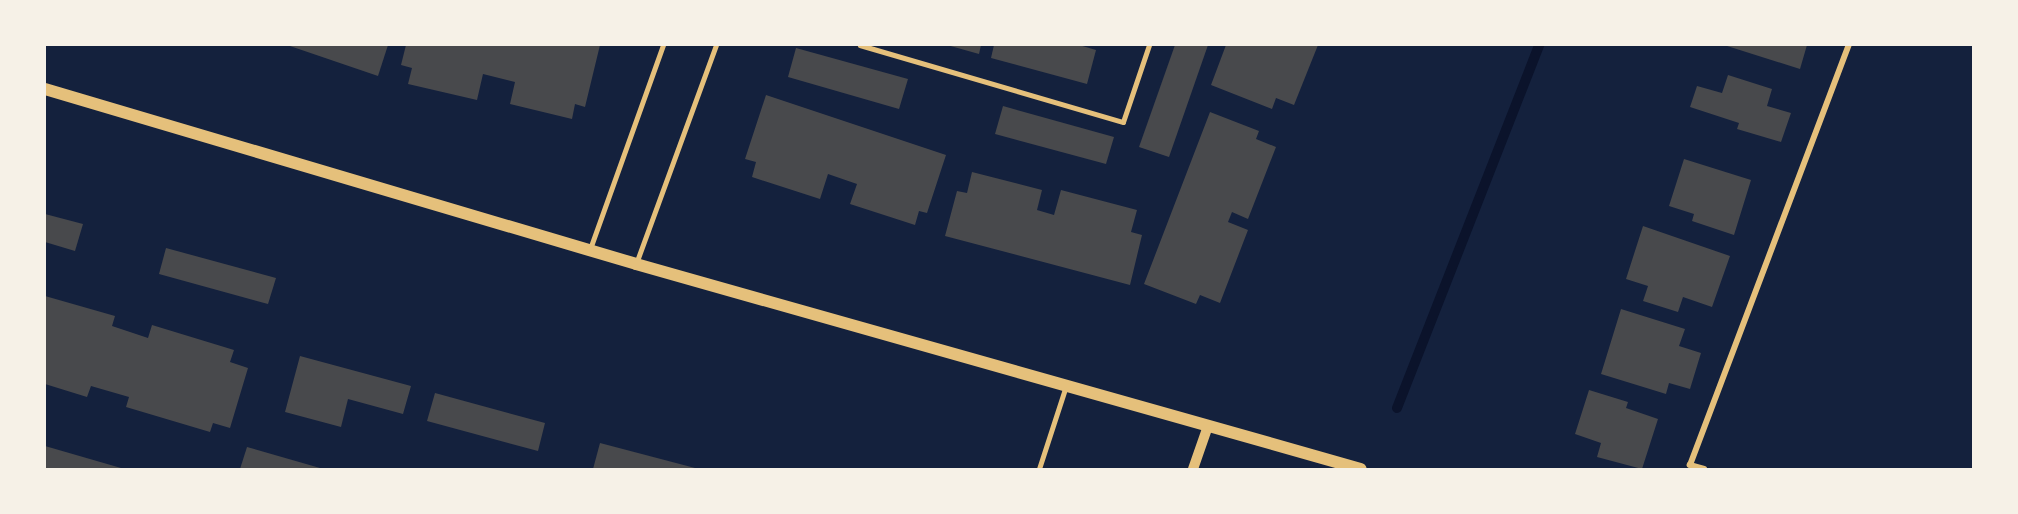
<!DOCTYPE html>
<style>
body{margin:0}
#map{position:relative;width:2018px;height:514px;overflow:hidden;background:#14213d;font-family:"Space Grotesk",sans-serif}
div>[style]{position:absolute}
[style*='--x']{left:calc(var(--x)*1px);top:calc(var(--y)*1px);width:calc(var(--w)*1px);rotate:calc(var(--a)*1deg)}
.stream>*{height:10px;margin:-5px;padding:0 5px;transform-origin:5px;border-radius:5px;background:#0b132b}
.building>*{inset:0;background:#48494c}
.service>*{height:4.5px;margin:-2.25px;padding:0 2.25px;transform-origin:2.25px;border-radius:2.25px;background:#e5c07b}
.minor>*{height:6px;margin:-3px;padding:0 3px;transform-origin:3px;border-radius:3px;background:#e5c07b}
.tertiary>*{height:10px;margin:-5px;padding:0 5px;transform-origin:5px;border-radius:5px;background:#e5c07b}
.secondary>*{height:12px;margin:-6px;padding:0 6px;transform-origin:6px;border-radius:6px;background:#e5c07b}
span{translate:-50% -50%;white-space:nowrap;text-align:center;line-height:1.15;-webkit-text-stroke:6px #f6f1e7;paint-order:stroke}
.frame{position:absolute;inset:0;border:46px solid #f6f1e7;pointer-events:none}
</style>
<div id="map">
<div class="stream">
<i style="--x:1397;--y:408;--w:390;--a:-68.6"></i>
</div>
<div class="building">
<i style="clip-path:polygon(287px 45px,388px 45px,378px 76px)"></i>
<i style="clip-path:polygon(406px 45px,600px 45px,585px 107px,575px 104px,572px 119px,510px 104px,515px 82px,483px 74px,477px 100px,408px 84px,412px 68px,401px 65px)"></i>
<i style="clip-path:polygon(947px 45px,981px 45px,979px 54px)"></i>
<i style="clip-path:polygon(994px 45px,1079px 45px,1096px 50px,1087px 84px,991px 58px)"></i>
<i style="clip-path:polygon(1175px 45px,1208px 45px,1169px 157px,1139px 147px)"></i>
<i style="clip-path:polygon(1226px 45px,1318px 45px,1294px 105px,1276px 98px,1272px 109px,1211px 85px)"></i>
<i style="clip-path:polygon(1724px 45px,1807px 45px,1800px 69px)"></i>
<i style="clip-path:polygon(796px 48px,908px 79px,899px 109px,788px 77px)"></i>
<i style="clip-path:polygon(1728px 75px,1772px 89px,1767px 106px,1791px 113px,1781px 142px,1737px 129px,1739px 123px,1690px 107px,1697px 86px,1722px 93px)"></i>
<i style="clip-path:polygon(766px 95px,946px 155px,927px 213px,919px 211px,915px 225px,850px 204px,857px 184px,828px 174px,820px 199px,752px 177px,756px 162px,745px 159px)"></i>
<i style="clip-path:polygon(1003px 106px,1114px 137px,1106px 164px,995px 134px)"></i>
<i style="clip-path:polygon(1210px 112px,1259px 131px,1256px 139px,1276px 147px,1248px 219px,1232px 212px,1228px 222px,1248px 230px,1220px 303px,1200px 295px,1196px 304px,1144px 284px)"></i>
<i style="clip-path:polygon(1684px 159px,1751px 180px,1734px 235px,1692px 221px,1694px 214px,1669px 206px)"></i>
<i style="clip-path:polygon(972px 172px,1042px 190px,1037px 210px,1054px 215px,1061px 190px,1137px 210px,1131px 232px,1142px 235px,1130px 285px,945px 236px,957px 191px,967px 193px)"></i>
<i style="clip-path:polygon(45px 214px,83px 224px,75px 251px,45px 242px)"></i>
<i style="clip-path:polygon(1643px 226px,1730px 256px,1712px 307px,1683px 297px,1678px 312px,1643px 301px,1648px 286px,1626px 279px)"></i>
<i style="clip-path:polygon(166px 248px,276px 278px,268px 304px,159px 274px)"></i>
<i style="clip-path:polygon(45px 296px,115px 316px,112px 326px,148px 338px,152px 325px,234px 350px,230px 362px,248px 368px,230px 428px,213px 423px,210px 432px,126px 407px,129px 397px,91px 386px,87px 397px,45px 384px)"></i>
<i style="clip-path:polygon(1621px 309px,1685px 329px,1679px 346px,1701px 353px,1690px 389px,1669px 383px,1666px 394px,1601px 374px)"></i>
<i style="clip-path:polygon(300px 356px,411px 386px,403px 414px,348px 399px,341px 427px,285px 412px)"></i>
<i style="clip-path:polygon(1589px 390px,1628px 402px,1626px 408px,1658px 419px,1642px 469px,1597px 457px,1601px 443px,1575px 434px)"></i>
<i style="clip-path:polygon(435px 393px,545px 423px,538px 451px,427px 421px)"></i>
<i style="clip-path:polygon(600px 443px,695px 468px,695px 469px,593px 469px)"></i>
<i style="clip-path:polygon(45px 446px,121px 468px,121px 469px,45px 469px)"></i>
<i style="clip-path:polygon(247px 447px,320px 468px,320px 469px,240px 469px)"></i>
</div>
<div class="service">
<i style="--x:860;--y:45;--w:274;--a:16.3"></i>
<i style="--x:1123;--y:122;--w:81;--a:-71.3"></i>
<i style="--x:590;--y:249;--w:217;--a:-70.3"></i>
<i style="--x:637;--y:261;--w:230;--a:-69.9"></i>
<i style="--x:1039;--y:469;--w:87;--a:-72"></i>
</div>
<div class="minor">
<i style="--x:1704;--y:469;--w:15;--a:-164"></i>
<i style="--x:1690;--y:465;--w:449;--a:-69.3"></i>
</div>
<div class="tertiary">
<i style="--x:1193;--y:469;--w:46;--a:-70.8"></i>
</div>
<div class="secondary">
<i style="--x:45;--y:89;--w:616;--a:16.49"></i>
<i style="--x:636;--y:264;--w:753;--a:15.79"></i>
</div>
<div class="frame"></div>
</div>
